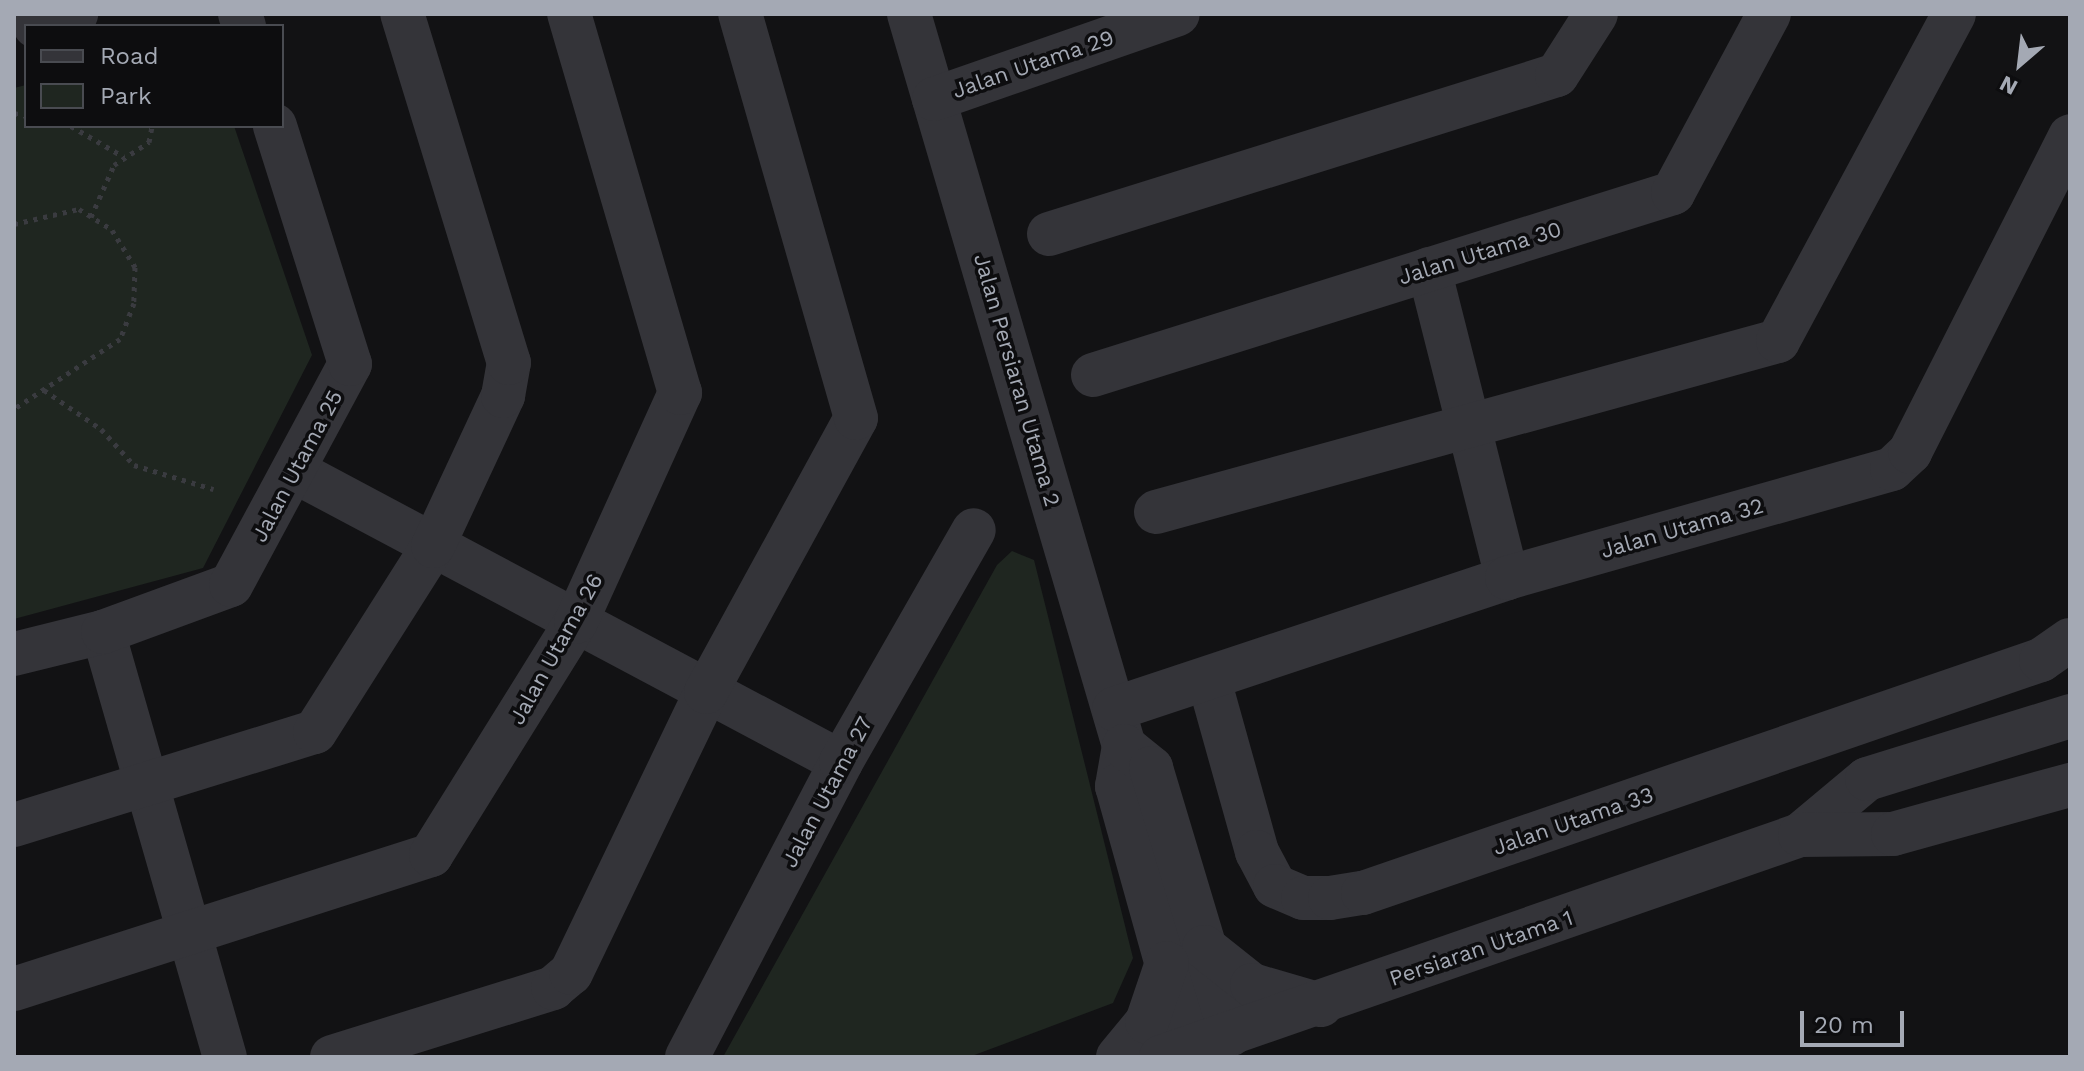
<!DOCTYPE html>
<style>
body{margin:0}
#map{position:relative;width:2084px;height:1071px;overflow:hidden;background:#121214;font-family:"Work Sans",sans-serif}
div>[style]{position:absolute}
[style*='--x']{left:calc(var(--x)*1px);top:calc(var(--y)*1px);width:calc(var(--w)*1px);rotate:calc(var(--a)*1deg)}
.green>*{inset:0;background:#1f2620}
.path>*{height:5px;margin-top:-2.5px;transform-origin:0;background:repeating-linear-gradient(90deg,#3a3b40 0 4px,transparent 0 10px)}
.minor>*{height:44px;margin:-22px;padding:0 22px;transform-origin:22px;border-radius:22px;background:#343439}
span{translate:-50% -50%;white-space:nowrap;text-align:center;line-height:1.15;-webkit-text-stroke:7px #0d0d0f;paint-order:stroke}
.street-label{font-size:22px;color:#a4a9b4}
.frame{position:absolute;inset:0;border:16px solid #a4a9b4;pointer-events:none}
.legend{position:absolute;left:24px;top:24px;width:260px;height:104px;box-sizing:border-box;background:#0d0d0f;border:2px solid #494b51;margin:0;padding:10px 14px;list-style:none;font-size:24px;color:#a4a9b4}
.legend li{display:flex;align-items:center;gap:16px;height:40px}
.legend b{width:40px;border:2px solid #494b51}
.north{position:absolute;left:1980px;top:24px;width:80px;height:80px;-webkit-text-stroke:6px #0d0d0f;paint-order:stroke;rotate:208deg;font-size:22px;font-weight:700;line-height:32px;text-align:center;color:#a4a9b4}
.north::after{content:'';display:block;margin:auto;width:28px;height:36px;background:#a4a9b4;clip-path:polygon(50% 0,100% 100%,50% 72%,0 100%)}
.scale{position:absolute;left:1800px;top:1011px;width:104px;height:36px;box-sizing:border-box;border:4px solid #a4a9b4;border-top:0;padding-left:10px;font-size:24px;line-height:28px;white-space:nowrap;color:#a4a9b4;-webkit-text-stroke:6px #0d0d0f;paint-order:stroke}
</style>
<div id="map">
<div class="green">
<i style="clip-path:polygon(26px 85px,26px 126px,234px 126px,312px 355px,203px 568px,14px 619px,14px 88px)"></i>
<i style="clip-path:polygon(1012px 551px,1034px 560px,1133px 958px,1113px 1003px,969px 1057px,723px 1057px,997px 565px)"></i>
</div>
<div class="path">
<i style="--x:14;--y:113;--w:12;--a:14"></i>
<i style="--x:71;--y:126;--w:61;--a:30.3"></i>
<i style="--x:91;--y:217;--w:57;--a:-66.1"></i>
<i style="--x:114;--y:165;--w:42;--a:-33.3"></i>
<i style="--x:149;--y:142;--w:16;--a:-79"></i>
<i style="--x:14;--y:224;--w:67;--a:-13"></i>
<i style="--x:79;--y:209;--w:39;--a:32"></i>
<i style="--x:112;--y:230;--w:44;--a:58.1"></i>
<i style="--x:135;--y:267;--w:36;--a:92"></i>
<i style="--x:134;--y:303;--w:39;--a:111"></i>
<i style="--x:120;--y:339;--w:127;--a:146.6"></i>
<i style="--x:44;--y:390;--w:69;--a:34.4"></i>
<i style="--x:101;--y:429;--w:49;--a:47.5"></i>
<i style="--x:134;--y:465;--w:83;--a:16.9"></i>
</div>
<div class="minor">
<i style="--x:240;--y:14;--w:13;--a:72"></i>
<i style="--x:909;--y:14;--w:763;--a:73.63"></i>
<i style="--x:1124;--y:746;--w:41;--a:99.9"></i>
<i style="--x:1117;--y:786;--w:272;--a:74.4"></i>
<i style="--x:35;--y:26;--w:43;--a:-16.3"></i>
<i style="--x:934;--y:99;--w:258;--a:-19.2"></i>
<i style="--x:1049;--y:234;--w:532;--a:-17.38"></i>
<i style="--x:1557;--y:75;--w:72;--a:-57.4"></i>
<i style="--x:1429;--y:269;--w:319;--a:75.8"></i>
<i style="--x:1093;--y:375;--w:608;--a:-17.42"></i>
<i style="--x:1673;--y:193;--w:203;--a:-61.8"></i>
<i style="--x:296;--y:472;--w:617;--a:28.02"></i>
<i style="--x:1156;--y:512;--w:645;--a:-15.37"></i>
<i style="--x:1778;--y:341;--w:371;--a:-61.7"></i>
<i style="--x:103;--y:632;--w:442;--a:74"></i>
<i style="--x:14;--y:654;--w:92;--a:-13.9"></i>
<i style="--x:103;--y:632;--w:136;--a:-20.2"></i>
<i style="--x:231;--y:585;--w:251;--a:-61.7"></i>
<i style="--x:350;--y:364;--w:250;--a:-107.5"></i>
<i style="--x:1209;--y:680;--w:179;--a:74.4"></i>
<i style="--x:1257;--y:852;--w:38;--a:62"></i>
<i style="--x:1275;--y:886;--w:30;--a:23"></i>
<i style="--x:1303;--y:898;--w:27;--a:0"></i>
<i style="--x:1330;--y:898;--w:33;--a:-9"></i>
<i style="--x:1363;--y:893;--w:717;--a:-18.97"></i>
<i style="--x:2041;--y:660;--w:35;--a:-35"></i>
<i style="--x:1114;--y:709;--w:414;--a:-18.4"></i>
<i style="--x:1507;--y:578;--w:400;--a:-15.8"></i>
<i style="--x:1892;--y:469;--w:25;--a:-43"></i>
<i style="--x:1910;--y:452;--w:354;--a:-63.1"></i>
<i style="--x:1124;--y:746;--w:35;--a:39"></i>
<i style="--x:1151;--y:768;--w:278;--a:73.3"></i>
<i style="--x:14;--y:825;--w:315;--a:-17.2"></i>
<i style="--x:315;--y:732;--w:220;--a:-57.6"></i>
<i style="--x:433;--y:546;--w:166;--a:-65"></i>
<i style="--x:503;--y:396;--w:34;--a:-80"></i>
<i style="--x:509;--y:363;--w:365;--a:-107"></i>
<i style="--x:1800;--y:835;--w:87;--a:-39.9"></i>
<i style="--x:1867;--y:779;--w:213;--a:-17.2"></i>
<i style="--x:1204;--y:947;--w:61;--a:38.4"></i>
<i style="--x:1252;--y:985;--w:72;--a:16.2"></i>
<i style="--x:14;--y:989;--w:438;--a:-17.8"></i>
<i style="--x:431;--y:855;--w:274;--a:-58.1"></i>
<i style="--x:576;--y:622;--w:252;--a:-65.6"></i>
<i style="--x:680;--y:393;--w:395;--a:-106.3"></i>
<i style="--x:332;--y:1057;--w:232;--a:-17.3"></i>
<i style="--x:553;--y:988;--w:23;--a:-40"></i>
<i style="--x:571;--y:973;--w:312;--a:-64.3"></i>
<i style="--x:706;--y:692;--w:312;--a:-61.3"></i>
<i style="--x:856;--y:418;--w:420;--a:-106"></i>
<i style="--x:687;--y:1057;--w:333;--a:-62.4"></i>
<i style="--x:841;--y:762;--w:267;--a:-60.2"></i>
<i style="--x:1118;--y:1057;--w:45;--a:-50.4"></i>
<i style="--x:1147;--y:1022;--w:62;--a:-71.3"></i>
<i style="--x:1161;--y:1057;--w:676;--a:-19.16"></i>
<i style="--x:1800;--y:835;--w:93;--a:-0.6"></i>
<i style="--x:1893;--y:834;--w:184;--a:-15.5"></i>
</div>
<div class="street-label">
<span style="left:1033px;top:64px;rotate:-19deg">Jalan Utama 29</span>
<span style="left:1480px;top:253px;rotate:-17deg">Jalan Utama 30</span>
<span style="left:1017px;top:380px;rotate:74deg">Jalan Persiaran Utama 2</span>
<span style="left:297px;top:466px;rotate:-62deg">Jalan Utama 25</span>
<span style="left:1682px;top:528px;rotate:-16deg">Jalan Utama 32</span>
<span style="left:556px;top:649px;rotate:-61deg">Jalan Utama 26</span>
<span style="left:827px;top:792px;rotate:-62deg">Jalan Utama 27</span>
<span style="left:1573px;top:821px;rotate:-19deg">Jalan Utama 33</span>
<span style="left:1481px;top:948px;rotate:-19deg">Persiaran Utama 1</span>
</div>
<div class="frame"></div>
<ul class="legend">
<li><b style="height:10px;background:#343439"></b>Road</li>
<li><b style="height:22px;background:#1f2620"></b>Park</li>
</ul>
<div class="north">N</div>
<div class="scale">20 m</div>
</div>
